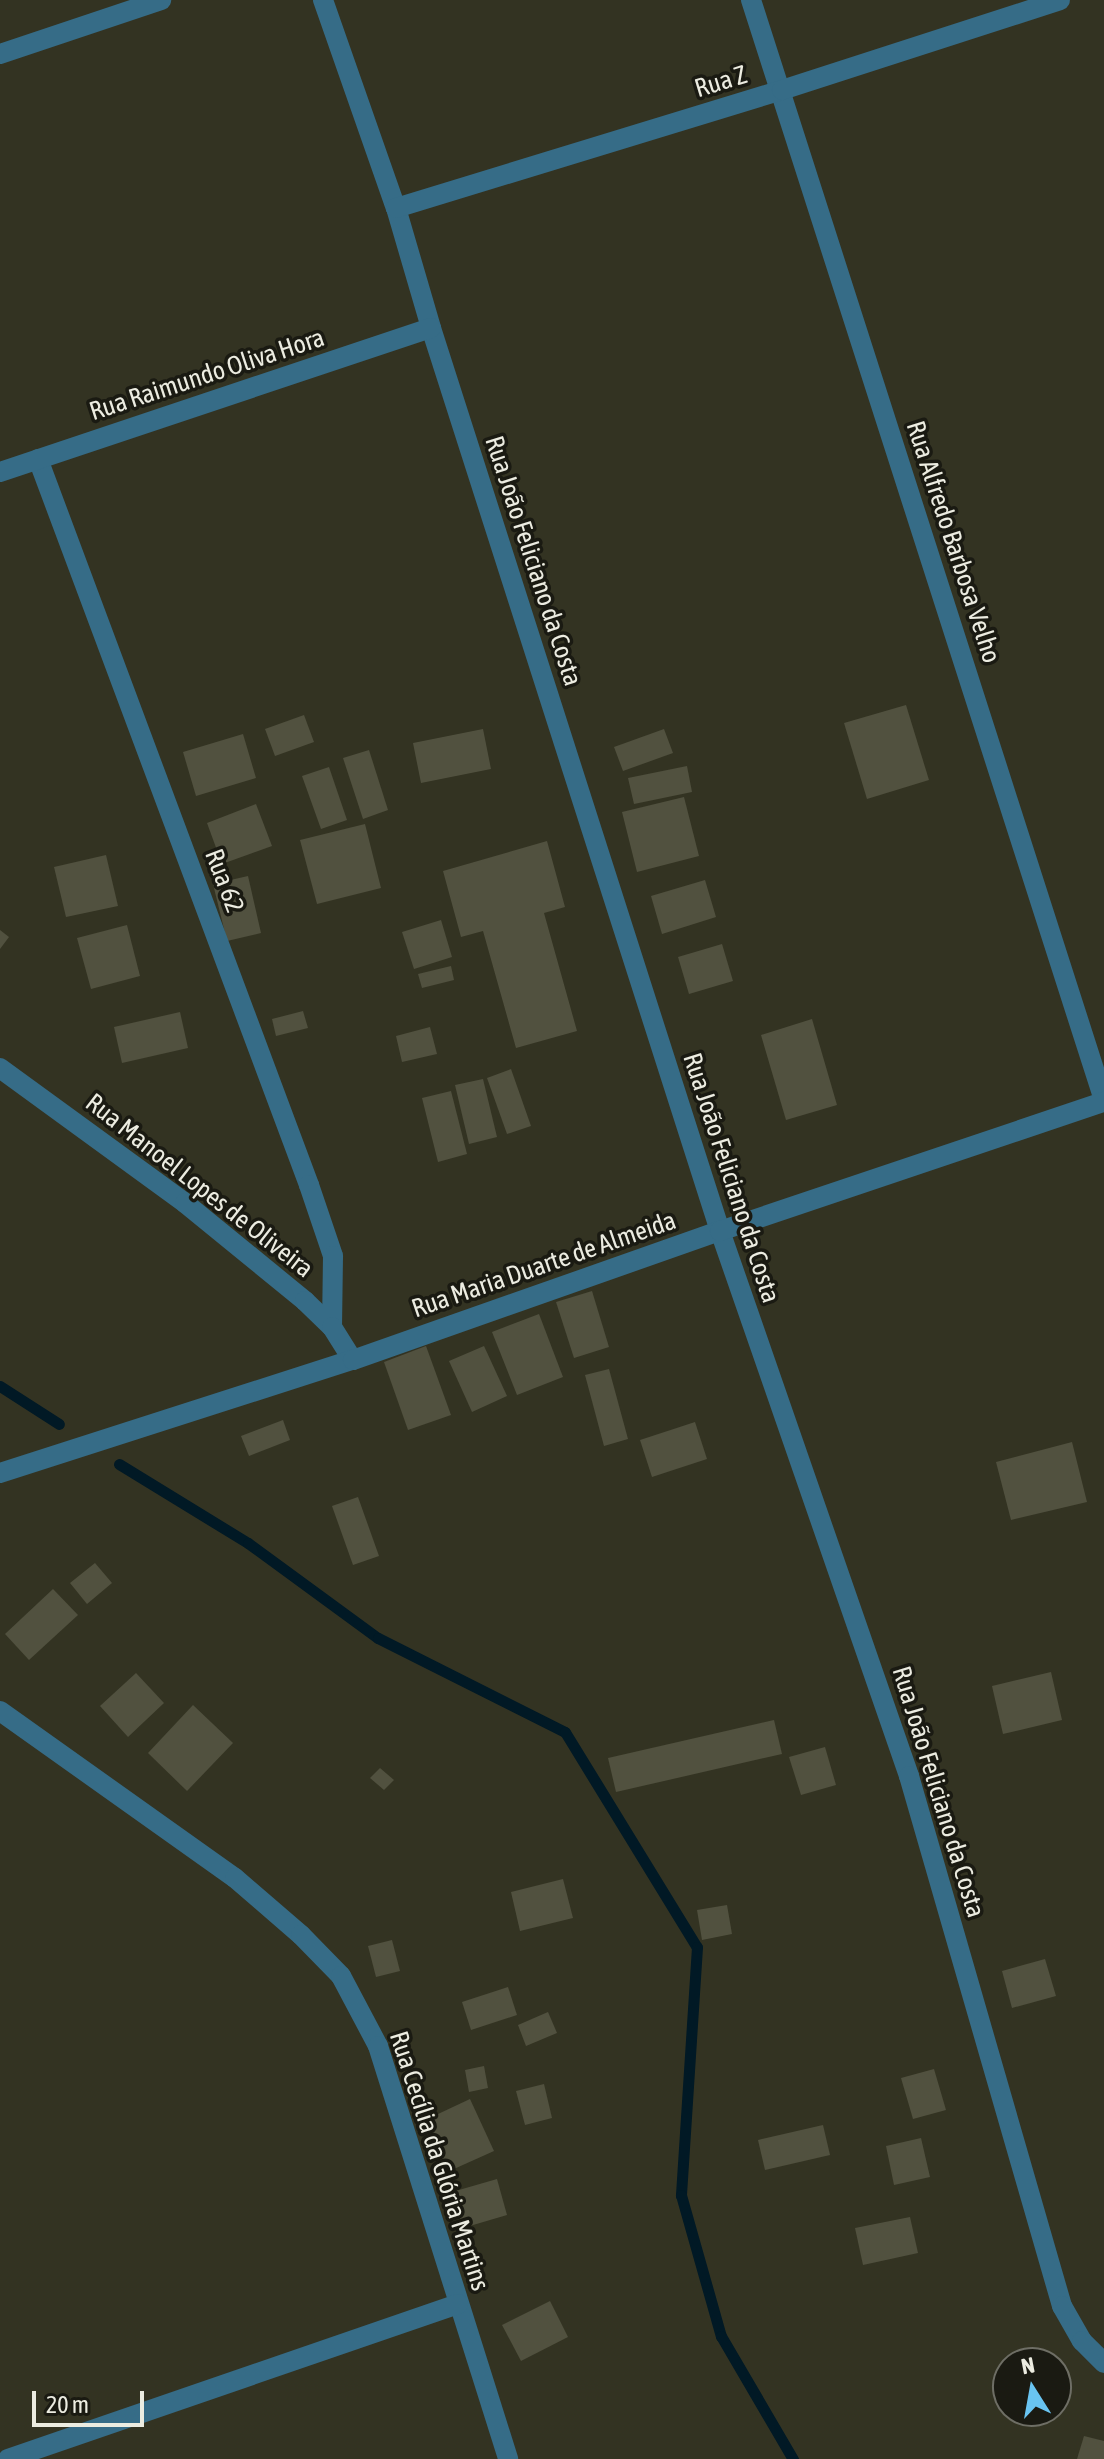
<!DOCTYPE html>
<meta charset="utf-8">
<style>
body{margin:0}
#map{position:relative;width:1104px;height:2459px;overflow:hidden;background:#332;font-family:"Asap Condensed",sans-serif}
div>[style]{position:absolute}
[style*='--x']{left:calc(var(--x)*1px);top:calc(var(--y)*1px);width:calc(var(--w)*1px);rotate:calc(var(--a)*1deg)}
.stream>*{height:11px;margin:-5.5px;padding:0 5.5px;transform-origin:5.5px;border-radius:5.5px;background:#011925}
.building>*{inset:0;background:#51513f}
.minor>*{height:20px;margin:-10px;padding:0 10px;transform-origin:10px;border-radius:10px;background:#366c87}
.tertiary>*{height:20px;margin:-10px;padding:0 10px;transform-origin:10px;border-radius:10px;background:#366c87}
span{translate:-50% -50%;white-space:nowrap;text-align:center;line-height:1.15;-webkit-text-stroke:7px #1a1a12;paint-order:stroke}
.street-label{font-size:26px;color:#ecece1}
.north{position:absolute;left:992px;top:2347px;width:80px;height:80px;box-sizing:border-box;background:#1a1a12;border:2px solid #6e6e65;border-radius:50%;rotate:349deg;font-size:22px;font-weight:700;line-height:32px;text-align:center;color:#ecece1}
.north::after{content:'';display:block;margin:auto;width:28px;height:36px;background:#69c4f1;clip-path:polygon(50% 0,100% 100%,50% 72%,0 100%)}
.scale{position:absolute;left:32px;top:2391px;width:112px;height:36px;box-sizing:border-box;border:4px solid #ecece1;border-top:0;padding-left:10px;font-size:24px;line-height:28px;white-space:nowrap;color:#ecece1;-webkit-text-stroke:6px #1a1a12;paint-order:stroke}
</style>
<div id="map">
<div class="stream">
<i style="--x:0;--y:1386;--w:70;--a:32.8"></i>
<i style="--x:119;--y:1464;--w:151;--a:31.5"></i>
<i style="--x:248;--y:1543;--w:161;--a:36.2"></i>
<i style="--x:378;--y:1638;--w:209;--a:26.7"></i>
<i style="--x:565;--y:1732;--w:252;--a:58.5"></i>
<i style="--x:697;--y:1947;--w:249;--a:93.7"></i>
<i style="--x:681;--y:2195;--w:147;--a:74.2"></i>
<i style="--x:721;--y:2336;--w:143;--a:59.7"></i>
</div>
<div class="building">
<i style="clip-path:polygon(906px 705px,929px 780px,867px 799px,844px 723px)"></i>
<i style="clip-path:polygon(304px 715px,314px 742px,275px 756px,265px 729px)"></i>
<i style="clip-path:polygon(483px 729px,491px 769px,421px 783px,413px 743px)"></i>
<i style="clip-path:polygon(664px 729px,673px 753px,623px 771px,614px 747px)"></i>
<i style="clip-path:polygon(243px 734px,256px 778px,196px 796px,183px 752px)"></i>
<i style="clip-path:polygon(369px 750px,388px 810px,363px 819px,343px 758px)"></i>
<i style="clip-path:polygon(687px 766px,692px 792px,634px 804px,628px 778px)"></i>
<i style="clip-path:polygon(329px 767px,347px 820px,321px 829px,302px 776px)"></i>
<i style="clip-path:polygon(684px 797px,699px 856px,637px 872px,622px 812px)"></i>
<i style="clip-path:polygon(256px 804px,272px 846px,222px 864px,207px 823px)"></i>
<i style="clip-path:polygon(365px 824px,381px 888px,317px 904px,300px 840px)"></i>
<i style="clip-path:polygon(547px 841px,565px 907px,544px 913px,577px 1031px,516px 1048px,483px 931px,461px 937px,443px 871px)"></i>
<i style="clip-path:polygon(106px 855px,118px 906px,66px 917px,54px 867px)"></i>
<i style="clip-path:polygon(248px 876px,261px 933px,227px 941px,213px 884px)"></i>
<i style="clip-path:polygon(705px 880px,716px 917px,662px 934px,651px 896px)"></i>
<i style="clip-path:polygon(441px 920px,452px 957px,414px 969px,402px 932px)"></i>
<i style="clip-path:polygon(127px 925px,140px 976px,91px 989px,77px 938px)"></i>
<i style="clip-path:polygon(0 930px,9px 937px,0 949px)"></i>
<i style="clip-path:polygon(722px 944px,733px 981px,689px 994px,678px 957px)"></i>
<i style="clip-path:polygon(451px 966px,454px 980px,422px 988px,418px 974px)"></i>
<i style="clip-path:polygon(303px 1011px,308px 1028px,276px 1036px,272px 1019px)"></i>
<i style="clip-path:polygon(180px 1012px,188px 1048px,122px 1063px,114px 1027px)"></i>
<i style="clip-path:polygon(812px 1019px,837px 1105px,786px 1120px,761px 1035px)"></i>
<i style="clip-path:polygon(430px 1027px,437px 1054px,402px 1062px,396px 1036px)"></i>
<i style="clip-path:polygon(511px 1069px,531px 1126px,507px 1134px,487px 1078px)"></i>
<i style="clip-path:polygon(483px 1079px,497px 1137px,469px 1144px,455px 1085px)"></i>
<i style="clip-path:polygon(451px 1091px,467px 1154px,438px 1162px,422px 1098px)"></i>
<i style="clip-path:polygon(592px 1291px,609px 1347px,574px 1358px,556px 1302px)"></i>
<i style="clip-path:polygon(539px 1314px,563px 1377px,517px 1395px,492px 1332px)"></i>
<i style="clip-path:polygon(426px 1346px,451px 1415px,408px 1430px,384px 1362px)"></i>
<i style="clip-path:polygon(484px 1346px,507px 1396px,472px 1412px,449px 1361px)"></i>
<i style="clip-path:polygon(609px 1369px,628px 1439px,604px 1446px,585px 1375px)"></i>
<i style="clip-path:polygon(283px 1420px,290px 1440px,249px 1456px,241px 1436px)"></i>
<i style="clip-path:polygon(695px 1422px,707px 1459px,652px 1477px,640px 1440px)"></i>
<i style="clip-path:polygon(1072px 1442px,1087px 1502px,1011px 1520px,996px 1462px)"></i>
<i style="clip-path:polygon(358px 1497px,379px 1556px,353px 1565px,332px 1506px)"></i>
<i style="clip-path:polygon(95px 1563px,112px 1583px,87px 1604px,70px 1583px)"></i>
<i style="clip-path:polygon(53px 1589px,78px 1615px,29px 1660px,5px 1634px)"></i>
<i style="clip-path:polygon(1051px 1672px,1062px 1720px,1003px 1734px,992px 1686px)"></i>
<i style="clip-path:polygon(136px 1673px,164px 1703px,128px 1737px,100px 1706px)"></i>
<i style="clip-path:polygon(193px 1705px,233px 1743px,187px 1791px,148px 1753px)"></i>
<i style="clip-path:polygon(774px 1720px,782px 1754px,616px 1792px,608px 1758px)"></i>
<i style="clip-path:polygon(825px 1747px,836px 1785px,801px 1795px,789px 1757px)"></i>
<i style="clip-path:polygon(380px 1768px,394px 1780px,384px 1790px,370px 1778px)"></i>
<i style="clip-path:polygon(563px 1879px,573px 1918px,520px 1931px,511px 1892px)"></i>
<i style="clip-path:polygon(727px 1905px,732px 1934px,702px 1940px,697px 1910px)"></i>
<i style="clip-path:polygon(392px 1940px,400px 1971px,376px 1977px,368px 1946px)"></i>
<i style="clip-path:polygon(1045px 1959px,1056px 1996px,1012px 2008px,1002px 1971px)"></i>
<i style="clip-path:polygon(508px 1987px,517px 2015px,471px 2030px,462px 2002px)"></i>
<i style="clip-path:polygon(548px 2012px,557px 2033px,526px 2046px,518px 2025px)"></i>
<i style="clip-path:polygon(484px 2066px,488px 2088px,469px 2092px,465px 2070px)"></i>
<i style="clip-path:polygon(934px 2069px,946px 2110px,913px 2119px,901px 2078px)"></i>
<i style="clip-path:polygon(544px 2084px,552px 2118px,525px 2125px,516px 2091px)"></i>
<i style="clip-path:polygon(470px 2099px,494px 2151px,445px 2173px,421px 2122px)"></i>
<i style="clip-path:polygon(823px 2125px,830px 2155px,765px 2170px,758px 2140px)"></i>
<i style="clip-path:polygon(921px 2138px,930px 2177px,894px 2185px,886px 2146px)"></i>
<i style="clip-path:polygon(497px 2179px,507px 2215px,463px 2228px,452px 2192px)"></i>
<i style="clip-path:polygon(910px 2217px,918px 2253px,863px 2265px,855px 2228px)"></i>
<i style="clip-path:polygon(550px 2301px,568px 2337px,521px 2361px,502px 2325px)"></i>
<i style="clip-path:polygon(1084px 2436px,1104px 2441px,1104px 2459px,1077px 2459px)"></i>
</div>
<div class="minor">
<i style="--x:323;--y:0;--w:220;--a:70.7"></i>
<i style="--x:396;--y:208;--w:125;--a:73.7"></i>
<i style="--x:431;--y:328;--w:948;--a:72.25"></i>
<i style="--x:720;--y:1231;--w:577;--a:70.87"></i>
<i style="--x:909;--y:1776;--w:552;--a:73.9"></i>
<i style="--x:1062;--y:2306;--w:40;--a:60.3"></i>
<i style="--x:1082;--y:2341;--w:31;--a:45"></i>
<i style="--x:751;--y:0;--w:1155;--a:72.21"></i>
<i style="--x:0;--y:54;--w:170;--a:-18.5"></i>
<i style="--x:396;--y:208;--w:404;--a:-17"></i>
<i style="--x:782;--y:90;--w:292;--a:-17.9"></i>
<i style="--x:38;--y:459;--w:775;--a:69.53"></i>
<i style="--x:309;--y:1185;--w:75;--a:71.3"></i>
<i style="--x:333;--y:1256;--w:71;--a:90.8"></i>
<i style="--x:0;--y:472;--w:454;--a:-18.5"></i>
<i style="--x:0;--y:1068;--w:229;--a:36.1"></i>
<i style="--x:185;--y:1203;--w:155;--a:39.2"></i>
<i style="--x:305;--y:1301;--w:37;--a:44"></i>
<i style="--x:332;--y:1327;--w:39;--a:58"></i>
<i style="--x:0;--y:1711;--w:288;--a:35.4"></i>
<i style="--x:235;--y:1878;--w:87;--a:40.8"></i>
<i style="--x:301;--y:1935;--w:57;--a:45.7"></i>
<i style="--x:341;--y:1976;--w:79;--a:62.1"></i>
<i style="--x:378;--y:2046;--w:433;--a:72.5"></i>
<i style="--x:8;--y:2459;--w:476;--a:-19"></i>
</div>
<div class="tertiary">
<i style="--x:0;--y:1473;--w:371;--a:-17.8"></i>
<i style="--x:353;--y:1360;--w:389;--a:-19.4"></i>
<i style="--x:720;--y:1231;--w:405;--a:-18.6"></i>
</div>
<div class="street-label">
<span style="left:721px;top:82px;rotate:-17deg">Rua Z</span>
<span style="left:207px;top:375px;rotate:-18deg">Rua Raimundo Oliva Hora</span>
<span style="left:953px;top:542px;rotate:72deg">Rua Alfredo Barbosa Velho</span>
<span style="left:533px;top:561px;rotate:72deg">Rua João Feliciano da Costa</span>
<span style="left:224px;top:881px;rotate:69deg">Rua 62</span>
<span style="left:731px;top:1178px;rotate:72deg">Rua João Feliciano da Costa</span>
<span style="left:199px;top:1186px;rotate:38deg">Rua Manoel Lopes de Oliveira</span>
<span style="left:544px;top:1265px;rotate:-19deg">Rua Maria Duarte de Almeida</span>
<span style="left:938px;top:1792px;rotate:73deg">Rua João Feliciano da Costa</span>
<span style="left:439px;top:2161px;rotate:72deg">Rua Cecília da Glória Martins</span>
</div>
<div class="north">N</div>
<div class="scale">20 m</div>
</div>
